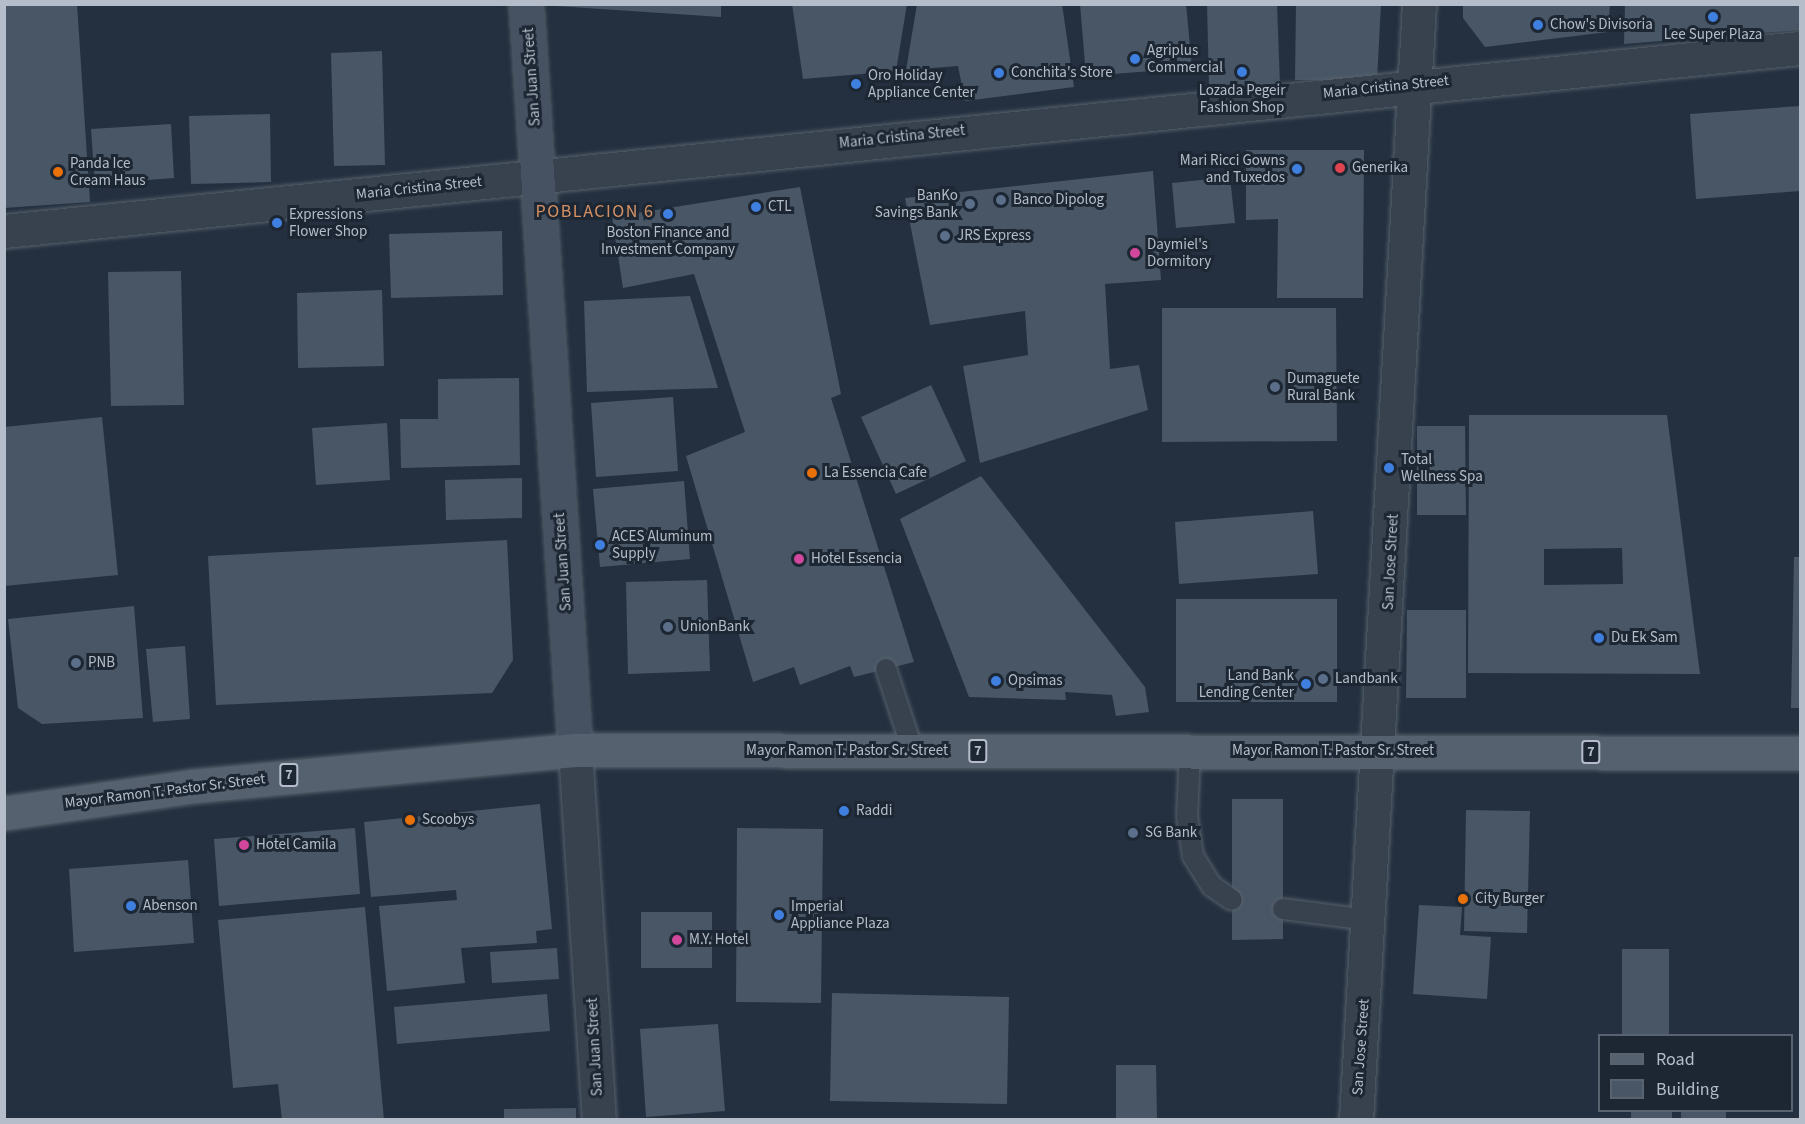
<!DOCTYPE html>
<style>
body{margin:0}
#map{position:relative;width:1805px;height:1124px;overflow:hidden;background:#24303f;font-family:"Source Sans 3",sans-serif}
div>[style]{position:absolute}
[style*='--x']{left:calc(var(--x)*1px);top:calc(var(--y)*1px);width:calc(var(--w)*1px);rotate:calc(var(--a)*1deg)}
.building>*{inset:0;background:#485665}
.roads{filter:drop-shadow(0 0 2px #56606c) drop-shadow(0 0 2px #56606c)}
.service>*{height:20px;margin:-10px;padding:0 10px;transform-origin:10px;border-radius:10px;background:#38424f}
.tertiary>*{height:33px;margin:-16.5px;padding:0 16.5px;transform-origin:16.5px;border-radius:16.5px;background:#38424f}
.secondary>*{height:33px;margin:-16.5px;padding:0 16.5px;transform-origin:16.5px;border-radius:16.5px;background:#465162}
.primary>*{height:33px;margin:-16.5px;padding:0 16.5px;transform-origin:16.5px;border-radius:16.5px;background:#56616f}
.dots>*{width:16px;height:16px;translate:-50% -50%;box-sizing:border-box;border:3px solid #1d2734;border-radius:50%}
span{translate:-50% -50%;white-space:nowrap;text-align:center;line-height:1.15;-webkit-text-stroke:6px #1d2734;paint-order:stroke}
.shield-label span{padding:2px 4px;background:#1d2734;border:2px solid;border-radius:4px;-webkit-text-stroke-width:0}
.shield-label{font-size:14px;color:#b4bdc9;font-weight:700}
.poi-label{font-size:15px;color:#b4bdc9}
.left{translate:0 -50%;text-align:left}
.right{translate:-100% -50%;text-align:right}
.street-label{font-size:15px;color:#b4bdc9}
.quarter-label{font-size:18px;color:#d69163;letter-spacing:1.5px}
.frame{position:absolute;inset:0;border:6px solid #b4bdc9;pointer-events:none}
.legend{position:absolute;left:1598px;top:1034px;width:195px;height:78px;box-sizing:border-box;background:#1d2734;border:2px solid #596370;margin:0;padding:8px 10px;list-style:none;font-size:18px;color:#b4bdc9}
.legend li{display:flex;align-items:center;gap:12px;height:30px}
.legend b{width:30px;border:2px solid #596370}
</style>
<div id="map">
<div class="building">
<i style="clip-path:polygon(4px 4px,77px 4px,90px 202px,4px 208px)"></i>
<i style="clip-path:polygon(556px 4px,721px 4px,721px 17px,556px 6px)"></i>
<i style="clip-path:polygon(792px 4px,907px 4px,896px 71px,803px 79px)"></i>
<i style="clip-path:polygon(917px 4px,1062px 4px,1074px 87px,965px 101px,958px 66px,906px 70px)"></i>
<i style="clip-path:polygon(1080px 4px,1186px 4px,1192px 68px,1086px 76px)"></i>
<i style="clip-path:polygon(1207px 4px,1277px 4px,1280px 85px,1209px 86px)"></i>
<i style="clip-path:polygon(1296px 4px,1381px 4px,1377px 80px,1295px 80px)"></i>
<i style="clip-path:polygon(1463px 4px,1610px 4px,1608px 32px,1485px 47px,1463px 18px)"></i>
<i style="clip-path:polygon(1625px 4px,1800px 4px,1800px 30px,1624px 44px)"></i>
<i style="clip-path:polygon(382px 51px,385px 165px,334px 166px,331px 53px)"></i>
<i style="clip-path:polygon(1800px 106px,1800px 191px,1696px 199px,1690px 114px)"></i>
<i style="clip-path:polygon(270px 114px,271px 182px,191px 184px,189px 116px)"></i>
<i style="clip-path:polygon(171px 124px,174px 178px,95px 184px,91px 129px)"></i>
<i style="clip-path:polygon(1246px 150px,1364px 150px,1363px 298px,1277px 298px,1278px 219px,1246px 220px)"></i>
<i style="clip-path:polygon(1153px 171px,1161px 280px,1105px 284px,1110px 369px,1139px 365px,1148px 410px,980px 463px,963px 366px,1028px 355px,1025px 311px,930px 325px,905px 198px)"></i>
<i style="clip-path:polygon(1230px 177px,1235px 223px,1176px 228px,1172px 183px)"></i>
<i style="clip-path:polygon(800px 187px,841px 394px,831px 398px,914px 662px,854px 677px,850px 666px,800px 685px,794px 667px,753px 682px,686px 456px,745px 432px,694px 274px,623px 288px,612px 217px)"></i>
<i style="clip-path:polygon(502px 231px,503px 295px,391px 298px,389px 234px)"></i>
<i style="clip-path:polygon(181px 271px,184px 405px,111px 406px,108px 272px)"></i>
<i style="clip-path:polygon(382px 290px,384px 366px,298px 368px,297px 293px)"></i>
<i style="clip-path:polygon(690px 296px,718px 388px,587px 392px,584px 301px)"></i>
<i style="clip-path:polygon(1162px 308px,1336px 308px,1337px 441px,1162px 442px)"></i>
<i style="clip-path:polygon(519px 378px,520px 465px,401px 468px,400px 419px,438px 419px,438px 379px)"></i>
<i style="clip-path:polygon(931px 385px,966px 461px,896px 494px,861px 417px)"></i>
<i style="clip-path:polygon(673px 397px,678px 471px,596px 477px,591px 403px)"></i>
<i style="clip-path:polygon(evenodd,1469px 415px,1667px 415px,1700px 674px,1468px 673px,1469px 415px,1622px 548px,1623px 584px,1544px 585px,1544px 549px,1622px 548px)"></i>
<i style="clip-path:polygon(102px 417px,118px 575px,4px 586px,4px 427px)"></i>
<i style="clip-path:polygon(387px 423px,390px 480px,316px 485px,312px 428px)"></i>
<i style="clip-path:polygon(1417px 426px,1465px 426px,1466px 515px,1417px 515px)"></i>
<i style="clip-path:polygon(981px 476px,1145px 687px,1149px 712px,1116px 716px,1112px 695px,1065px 692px,1066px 700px,969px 697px,900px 519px)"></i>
<i style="clip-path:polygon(522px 478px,522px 518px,446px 520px,445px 480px)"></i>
<i style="clip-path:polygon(684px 481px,690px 559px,600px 567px,593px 489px)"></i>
<i style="clip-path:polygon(1313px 511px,1318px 574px,1179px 584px,1175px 522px)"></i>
<i style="clip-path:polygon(507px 540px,513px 660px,492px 693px,216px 705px,208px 556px)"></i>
<i style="clip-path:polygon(1794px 557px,1800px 557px,1800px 708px,1791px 708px)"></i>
<i style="clip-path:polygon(707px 580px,710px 671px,628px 674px,626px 582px)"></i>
<i style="clip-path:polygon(1176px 599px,1337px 599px,1337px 702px,1176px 702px)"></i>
<i style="clip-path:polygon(134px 606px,143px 718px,42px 724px,18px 708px,8px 619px)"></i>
<i style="clip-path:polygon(1407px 610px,1466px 610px,1466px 698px,1406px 698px)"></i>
<i style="clip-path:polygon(185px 646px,190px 719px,153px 722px,146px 649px)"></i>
<i style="clip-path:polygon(1232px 799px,1283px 799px,1283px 939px,1232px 940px)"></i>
<i style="clip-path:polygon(540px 804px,552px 929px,536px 931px,537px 943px,461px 948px,465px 983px,387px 991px,379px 906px,457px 900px,456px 890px,371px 897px,364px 822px)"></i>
<i style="clip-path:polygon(1466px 810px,1530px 811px,1527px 933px,1464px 931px)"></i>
<i style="clip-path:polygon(355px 828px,360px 894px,219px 906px,214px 839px)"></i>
<i style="clip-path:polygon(737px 828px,823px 829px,821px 1003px,736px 1002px)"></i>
<i style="clip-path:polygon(188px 860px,194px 943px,74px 952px,69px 869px)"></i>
<i style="clip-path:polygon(1419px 905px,1462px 907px,1460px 935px,1491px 937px,1487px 999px,1413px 994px)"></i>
<i style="clip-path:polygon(365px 907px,384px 1120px,282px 1120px,278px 1084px,233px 1088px,218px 920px)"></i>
<i style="clip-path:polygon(641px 912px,712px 912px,712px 968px,641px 968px)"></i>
<i style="clip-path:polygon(557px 948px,559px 979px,492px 983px,490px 952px)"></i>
<i style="clip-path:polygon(1622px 949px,1669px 949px,1669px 1036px,1622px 1036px)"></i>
<i style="clip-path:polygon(832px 993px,1009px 997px,1007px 1104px,830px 1101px)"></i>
<i style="clip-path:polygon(547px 994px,550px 1031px,397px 1044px,394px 1007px)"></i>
<i style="clip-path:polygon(718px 1024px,725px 1111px,646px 1117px,640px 1029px)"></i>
<i style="clip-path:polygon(1116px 1065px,1156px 1065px,1157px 1120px,1116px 1120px)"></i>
<i style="clip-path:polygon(576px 1108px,576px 1120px,504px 1120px,504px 1109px)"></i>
<i style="clip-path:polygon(1631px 1110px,1672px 1110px,1672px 1120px,1631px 1120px)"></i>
<i style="clip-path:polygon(1681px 1110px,1726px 1110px,1726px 1118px,1681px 1118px)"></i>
</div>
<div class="roads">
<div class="service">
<i style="--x:886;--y:669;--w:86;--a:71.8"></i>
<i style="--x:1190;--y:751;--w:65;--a:92.6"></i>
<i style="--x:1187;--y:816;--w:40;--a:81.5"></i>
<i style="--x:1193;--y:856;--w:36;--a:58"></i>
<i style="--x:1212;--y:886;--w:24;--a:35"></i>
<i style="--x:1283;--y:909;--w:87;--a:7.3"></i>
</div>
<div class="tertiary">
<i style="--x:4;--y:231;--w:1805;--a:-5.82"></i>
<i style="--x:575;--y:750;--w:371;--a:86.3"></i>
<i style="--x:1356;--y:1120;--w:1118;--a:-86.77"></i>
</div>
<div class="secondary">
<i style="--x:526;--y:4;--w:748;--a:86.24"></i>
</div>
<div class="primary">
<i style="--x:4;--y:813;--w:191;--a:-8.1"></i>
<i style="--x:193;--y:786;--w:384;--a:-5.4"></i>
<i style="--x:575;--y:750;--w:1225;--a:0.14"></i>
</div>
</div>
<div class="dots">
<i style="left:1713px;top:17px;background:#3f7fe0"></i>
<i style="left:1538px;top:25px;background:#3f7fe0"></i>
<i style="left:1135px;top:59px;background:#3f7fe0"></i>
<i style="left:1242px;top:72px;background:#3f7fe0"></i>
<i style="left:999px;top:73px;background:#3f7fe0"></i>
<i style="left:856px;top:84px;background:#3f7fe0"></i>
<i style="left:1340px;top:168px;background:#e0444e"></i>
<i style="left:1297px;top:169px;background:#3f7fe0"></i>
<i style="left:58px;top:172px;background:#e8710a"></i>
<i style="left:1001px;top:200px;background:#5c6f8a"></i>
<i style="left:970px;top:204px;background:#5c6f8a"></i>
<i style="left:756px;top:207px;background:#3f7fe0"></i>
<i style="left:668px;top:214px;background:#3f7fe0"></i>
<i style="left:277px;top:223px;background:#3f7fe0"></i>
<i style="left:945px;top:236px;background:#5c6f8a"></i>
<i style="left:1135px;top:253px;background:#d1479c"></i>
<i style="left:1275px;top:387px;background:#5c6f8a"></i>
<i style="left:1389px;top:468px;background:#3f7fe0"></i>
<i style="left:812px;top:473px;background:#e8710a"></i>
<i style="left:600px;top:545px;background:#3f7fe0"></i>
<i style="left:799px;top:559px;background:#d1479c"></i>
<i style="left:668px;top:627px;background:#5c6f8a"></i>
<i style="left:1599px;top:638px;background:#3f7fe0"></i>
<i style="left:76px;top:663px;background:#5c6f8a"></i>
<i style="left:1323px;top:679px;background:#5c6f8a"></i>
<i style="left:996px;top:681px;background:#3f7fe0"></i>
<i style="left:1306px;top:684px;background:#3f7fe0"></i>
<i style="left:844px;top:811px;background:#3f7fe0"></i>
<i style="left:410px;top:820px;background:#e8710a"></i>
<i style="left:1133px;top:833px;background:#5c6f8a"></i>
<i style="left:244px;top:845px;background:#d1479c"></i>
<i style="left:1463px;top:899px;background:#e8710a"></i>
<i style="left:131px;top:906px;background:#3f7fe0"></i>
<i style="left:779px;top:915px;background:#3f7fe0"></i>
<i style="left:677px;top:940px;background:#d1479c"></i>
</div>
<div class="shield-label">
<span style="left:978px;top:751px">7</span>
<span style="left:1591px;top:752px">7</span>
<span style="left:289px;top:775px">7</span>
</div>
<div class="poi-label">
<span class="left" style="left:1550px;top:25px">Chow's Divisoria</span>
<span style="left:1713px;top:35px">Lee Super Plaza</span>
<span class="left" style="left:1147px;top:59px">Agriplus<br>Commercial</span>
<span class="left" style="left:1011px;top:73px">Conchita's Store</span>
<span class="left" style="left:868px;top:84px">Oro Holiday<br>Appliance Center</span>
<span style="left:1242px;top:99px">Lozada Pegeir<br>Fashion Shop</span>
<span class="right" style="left:1285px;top:169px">Mari Ricci Gowns<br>and Tuxedos</span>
<span class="left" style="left:70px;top:172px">Panda Ice<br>Cream Haus</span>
<span class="left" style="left:1352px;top:168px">Generika</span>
<span class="right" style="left:958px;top:204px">BanKo<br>Savings Bank</span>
<span class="left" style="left:1013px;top:200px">Banco Dipolog</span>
<span class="left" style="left:768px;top:207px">CTL</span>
<span class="left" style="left:289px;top:223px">Expressions<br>Flower Shop</span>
<span style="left:668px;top:241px">Boston Finance and<br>Investment Company</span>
<span class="left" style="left:957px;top:236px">JRS Express</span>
<span class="left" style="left:1147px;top:253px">Daymiel's<br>Dormitory</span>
<span class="left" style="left:1287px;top:387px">Dumaguete<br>Rural Bank</span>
<span class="left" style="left:1401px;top:468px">Total<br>Wellness Spa</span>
<span class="left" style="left:824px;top:473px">La Essencia Cafe</span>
<span class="left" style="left:612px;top:545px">ACES Aluminum<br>Supply</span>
<span class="left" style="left:811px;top:559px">Hotel Essencia</span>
<span class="left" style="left:680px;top:627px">UnionBank</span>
<span class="left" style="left:1611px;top:638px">Du Ek Sam</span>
<span class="left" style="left:88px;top:663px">PNB</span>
<span class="right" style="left:1294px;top:684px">Land Bank<br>Lending Center</span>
<span class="left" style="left:1335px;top:679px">Landbank</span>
<span class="left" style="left:1008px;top:681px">Opsimas</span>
<span class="left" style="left:856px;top:811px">Raddi</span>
<span class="left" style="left:422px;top:820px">Scoobys</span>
<span class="left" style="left:1145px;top:833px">SG Bank</span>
<span class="left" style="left:256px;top:845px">Hotel Camila</span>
<span class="left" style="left:1475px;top:899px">City Burger</span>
<span class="left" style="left:143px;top:906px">Abenson</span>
<span class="left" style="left:791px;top:915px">Imperial<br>Appliance Plaza</span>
<span class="left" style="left:689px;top:940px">M.Y. Hotel</span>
</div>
<div class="street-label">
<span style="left:532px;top:77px;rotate:-94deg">San Juan Street</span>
<span style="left:1386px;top:87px;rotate:-6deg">Maria Cristina Street</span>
<span style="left:902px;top:137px;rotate:-6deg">Maria Cristina Street</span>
<span style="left:419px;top:188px;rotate:-6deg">Maria Cristina Street</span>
<span style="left:563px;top:562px;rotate:-94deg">San Juan Street</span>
<span style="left:1391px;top:562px;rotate:-87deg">San Jose Street</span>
<span style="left:847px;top:751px">Mayor Ramon T. Pastor Sr. Street</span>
<span style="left:1333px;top:751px">Mayor Ramon T. Pastor Sr. Street</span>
<span style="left:165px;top:791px;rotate:-7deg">Mayor Ramon T. Pastor Sr. Street</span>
<span style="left:595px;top:1047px;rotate:-93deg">San Juan Street</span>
<span style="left:1361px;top:1047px;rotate:-86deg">San Jose Street</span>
</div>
<div class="quarter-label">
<span style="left:595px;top:212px">POBLACION 6</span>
</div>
<div class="frame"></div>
<ul class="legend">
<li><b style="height:8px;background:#56616f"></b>Road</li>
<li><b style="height:16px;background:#485665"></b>Building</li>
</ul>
</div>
